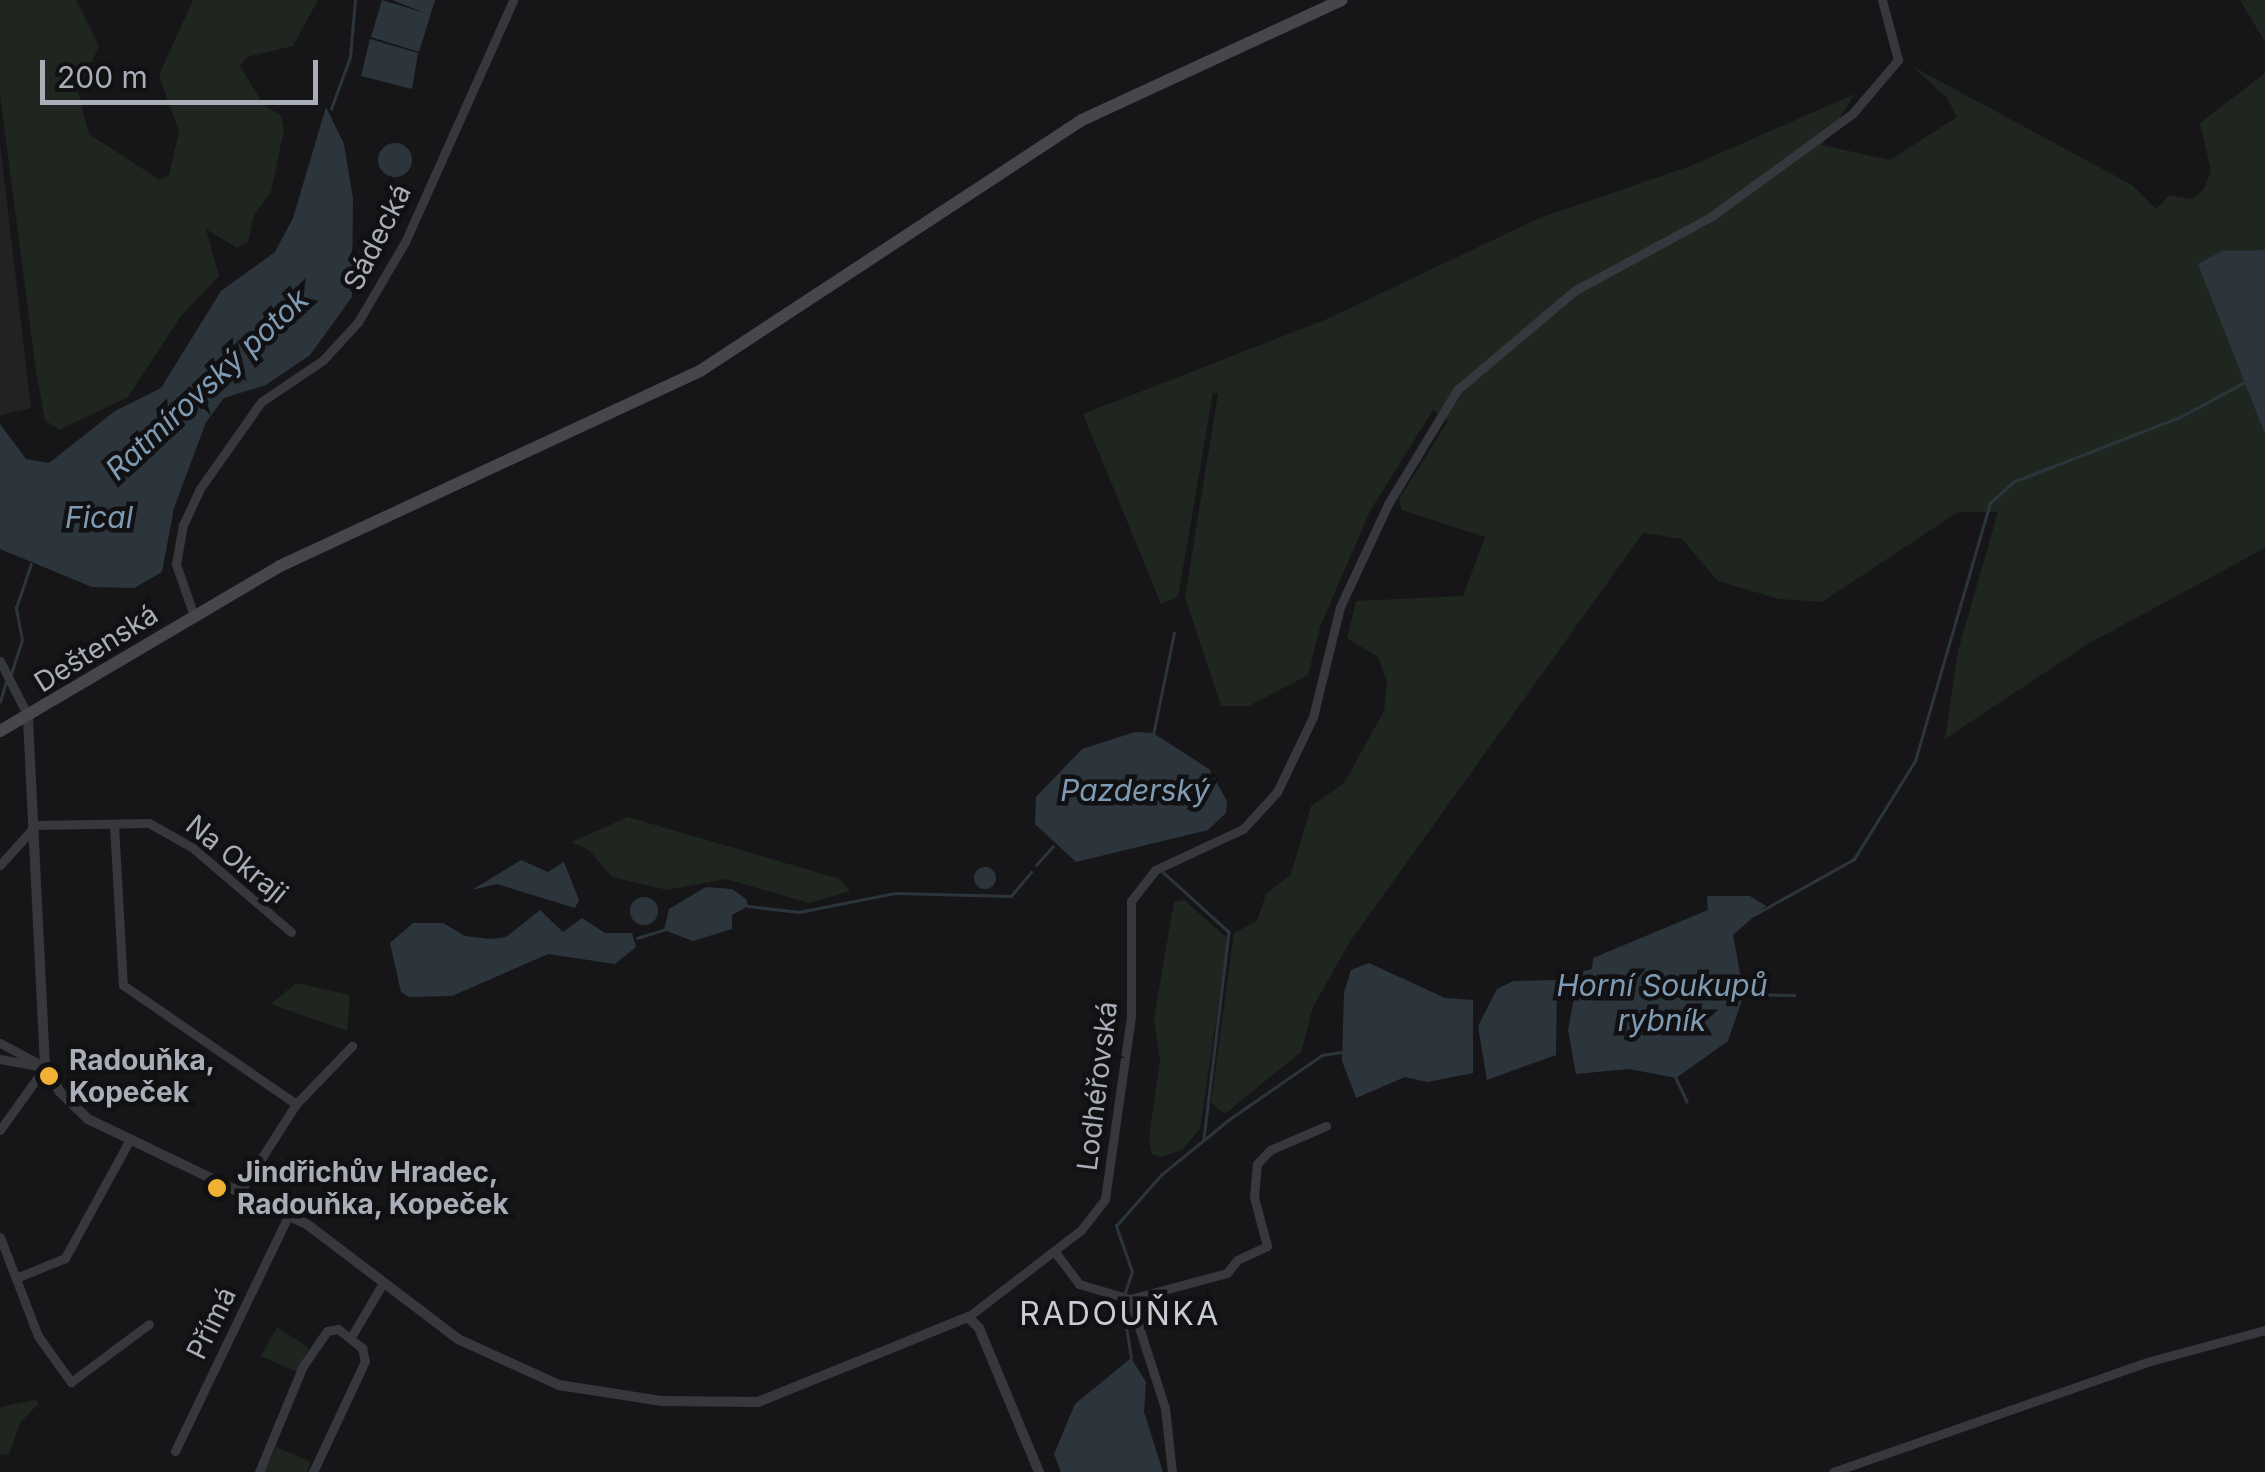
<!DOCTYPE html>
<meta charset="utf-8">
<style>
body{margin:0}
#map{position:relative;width:2265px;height:1472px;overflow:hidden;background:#161618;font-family:Inter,sans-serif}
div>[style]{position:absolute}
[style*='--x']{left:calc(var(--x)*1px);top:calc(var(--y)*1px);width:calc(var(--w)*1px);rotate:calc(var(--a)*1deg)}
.built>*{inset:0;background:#222225}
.green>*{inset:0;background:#1e261f}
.water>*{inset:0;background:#2c353c}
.round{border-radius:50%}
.stream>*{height:2.5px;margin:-1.25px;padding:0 1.25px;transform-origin:1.25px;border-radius:1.25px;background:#2c353c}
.minor>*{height:9px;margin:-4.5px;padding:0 4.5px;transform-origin:4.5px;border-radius:4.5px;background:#37383d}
.tertiary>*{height:10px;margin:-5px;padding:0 5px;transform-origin:5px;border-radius:5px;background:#37383d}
.secondary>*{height:12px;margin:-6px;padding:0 6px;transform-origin:6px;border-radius:6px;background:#45474d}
.dots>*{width:28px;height:28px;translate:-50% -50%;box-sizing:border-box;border:5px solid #111113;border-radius:50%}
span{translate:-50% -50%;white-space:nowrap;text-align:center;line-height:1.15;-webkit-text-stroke:9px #111113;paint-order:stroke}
.street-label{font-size:28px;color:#a8adb8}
.poi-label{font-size:28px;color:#a8adb8;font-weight:700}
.left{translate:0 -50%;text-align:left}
.water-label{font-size:30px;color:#7f9bb3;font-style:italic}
.quarter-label{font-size:32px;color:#c9ccd4;letter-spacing:2.5px}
.scale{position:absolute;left:40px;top:60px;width:278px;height:45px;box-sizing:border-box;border:5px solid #a8adb8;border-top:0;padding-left:12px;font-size:30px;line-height:35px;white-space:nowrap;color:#a8adb8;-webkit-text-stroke:8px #111113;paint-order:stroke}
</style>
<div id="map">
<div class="built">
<i style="clip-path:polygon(0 143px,31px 408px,0 415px)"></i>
</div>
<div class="green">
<i style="clip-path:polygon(0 0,76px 0,99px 46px,78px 92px,89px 134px,160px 180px,169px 175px,179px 132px,159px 75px,193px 0,318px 0,293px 46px,247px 57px,240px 66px,263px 104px,281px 116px,284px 130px,271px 192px,254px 215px,248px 242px,237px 248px,206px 229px,219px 276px,181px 316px,128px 397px,59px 430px,45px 420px,36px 371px,0 95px)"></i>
<i style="clip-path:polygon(2240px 0,2265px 0,2265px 42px)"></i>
<i style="clip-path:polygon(1912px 66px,2132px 185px,2156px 209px,2169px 195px,2192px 199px,2204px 189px,2211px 171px,2200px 123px,2265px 73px,2265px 250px,2238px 250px,2247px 381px,2265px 434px,2265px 548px,2088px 644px,1945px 739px,1958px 651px,1998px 512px,1958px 512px,1822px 602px,1779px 599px,1718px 581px,1682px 539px,1643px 533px,1349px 943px,1313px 1007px,1301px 1052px,1226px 1113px,1219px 1110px,1211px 1102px,1234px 933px,1257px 921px,1266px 894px,1291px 874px,1311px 806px,1344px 783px,1384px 711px,1387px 681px,1378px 657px,1347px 638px,1356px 601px,1463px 596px,1485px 537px,1402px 510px,1399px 499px,1448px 421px,1433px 410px,1370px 511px,1320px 627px,1308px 675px,1249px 706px,1221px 706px,1185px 597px,1218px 394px,1213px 393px,1178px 597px,1161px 604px,1083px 414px,1327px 319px,1537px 219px,1693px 165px,1855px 94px,1822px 145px,1890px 160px,1957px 117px,1947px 98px)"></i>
<i style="clip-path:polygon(628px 817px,840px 879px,850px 891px,809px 903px,726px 879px,667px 890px,612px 877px,589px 850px,571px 842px)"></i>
<i style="clip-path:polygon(1184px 900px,1228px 939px,1200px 1129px,1182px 1150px,1160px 1157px,1152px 1154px,1149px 1138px,1160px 1061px,1154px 1018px,1174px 902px)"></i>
<i style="clip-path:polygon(296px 983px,350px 995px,347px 1031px,271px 1004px)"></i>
<i style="clip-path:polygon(277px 1327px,309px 1348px,297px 1372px,261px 1356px)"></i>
<i style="clip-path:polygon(35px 1400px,39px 1403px,20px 1423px,9px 1454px,0 1455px,0 1407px)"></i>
<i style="clip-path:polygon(276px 1447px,311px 1462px,307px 1472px,264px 1472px)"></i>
</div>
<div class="water">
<i style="clip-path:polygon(382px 0,425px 13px,392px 0,435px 0,419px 52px,371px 37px)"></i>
<i style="clip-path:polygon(370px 39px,418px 53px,412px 89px,361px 76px)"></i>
<i style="clip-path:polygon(326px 107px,344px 144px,353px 198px,352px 297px,310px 355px,266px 385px,224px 398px,206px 422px,174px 508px,162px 572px,134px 588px,92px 587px,0 549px,0 424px,26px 459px,49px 463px,115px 411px,161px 388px,221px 291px,275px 252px,293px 218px)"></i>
<i class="round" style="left:378px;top:143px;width:34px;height:34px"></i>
<i style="clip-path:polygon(2265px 250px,2265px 434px,2198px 264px,2222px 251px)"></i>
<i style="clip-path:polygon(1135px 732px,1153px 733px,1209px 769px,1227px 801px,1226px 813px,1208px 830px,1076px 862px,1035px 824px,1036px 797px,1082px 749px)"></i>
<i style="clip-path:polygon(521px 860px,548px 872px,564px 862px,579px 900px,575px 908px,497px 884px,472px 890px)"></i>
<i class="round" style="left:974px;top:867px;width:22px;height:22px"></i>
<i style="clip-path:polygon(706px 887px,732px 889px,746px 899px,748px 906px,732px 915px,732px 929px,693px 941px,664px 930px,669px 909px)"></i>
<i style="clip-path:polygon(1707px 896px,1750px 896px,1766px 906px,1733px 935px,1744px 994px,1728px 1041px,1676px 1078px,1629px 1069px,1576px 1074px,1568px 1030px,1579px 972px,1592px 969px,1593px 958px,1708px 910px)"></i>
<i class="round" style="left:630px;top:897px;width:28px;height:28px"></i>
<i style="clip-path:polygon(540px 910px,563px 932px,582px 918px,605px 933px,632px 933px,636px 947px,615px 964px,548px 954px,452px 996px,409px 997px,401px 992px,390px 943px,413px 923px,443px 923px,465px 936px,491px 939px,506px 937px)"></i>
<i style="clip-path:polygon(1369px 963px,1445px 998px,1473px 1000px,1473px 1073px,1427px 1082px,1405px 1077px,1356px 1098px,1342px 1061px,1344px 993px,1351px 970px)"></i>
<i style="clip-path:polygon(1557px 980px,1556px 1055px,1487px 1080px,1478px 1026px,1497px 989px,1513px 981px)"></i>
<i style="clip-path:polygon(1131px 1358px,1146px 1382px,1144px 1412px,1163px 1472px,1061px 1472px,1054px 1454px,1075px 1404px)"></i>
</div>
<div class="stream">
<i style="--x:331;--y:109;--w:55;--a:-69.9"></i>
<i style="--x:350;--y:57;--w:57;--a:-85"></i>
<i style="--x:10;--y:677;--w:39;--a:-72"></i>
<i style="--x:22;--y:640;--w:33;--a:-101"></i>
<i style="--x:16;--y:608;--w:46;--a:-71.2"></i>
<i style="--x:0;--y:702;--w:19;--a:-74"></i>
<i style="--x:1153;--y:735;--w:104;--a:-78.4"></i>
<i style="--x:1036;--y:865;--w:25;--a:-48"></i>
<i style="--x:1163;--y:872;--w:89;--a:42.3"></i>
<i style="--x:1229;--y:932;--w:209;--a:96.9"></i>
<i style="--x:748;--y:906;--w:51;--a:6.7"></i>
<i style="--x:799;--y:912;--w:98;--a:-11.2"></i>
<i style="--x:895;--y:893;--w:116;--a:1.5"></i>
<i style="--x:1011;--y:896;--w:31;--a:-50"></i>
<i style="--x:1754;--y:915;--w:115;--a:-29.2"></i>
<i style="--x:1854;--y:859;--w:115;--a:-58.1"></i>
<i style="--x:1915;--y:761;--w:269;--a:-73.8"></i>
<i style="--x:1990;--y:503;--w:31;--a:-42"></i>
<i style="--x:2013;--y:482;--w:181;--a:-21.3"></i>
<i style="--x:2182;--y:416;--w:74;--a:-28.3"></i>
<i style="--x:637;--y:938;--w:28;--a:-17"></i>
<i style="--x:1744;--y:994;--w:50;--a:1.1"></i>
<i style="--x:1676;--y:1078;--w:26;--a:65"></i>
<i style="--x:1131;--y:1358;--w:57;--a:-99.1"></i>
<i style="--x:1122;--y:1302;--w:32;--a:-72"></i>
<i style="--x:1132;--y:1272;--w:49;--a:-109.2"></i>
<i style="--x:1116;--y:1226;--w:68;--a:-48.6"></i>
<i style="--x:1161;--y:1175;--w:90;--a:-39.2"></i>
<i style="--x:1231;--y:1118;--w:111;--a:-34.7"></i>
<i style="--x:1322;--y:1055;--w:19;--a:-9"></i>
</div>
<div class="minor">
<i style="--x:194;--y:616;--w:55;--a:-109.1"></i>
<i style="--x:176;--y:564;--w:40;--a:-80"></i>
<i style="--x:183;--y:525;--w:38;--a:-65"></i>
<i style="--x:199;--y:490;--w:108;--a:-54.8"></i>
<i style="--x:261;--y:402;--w:75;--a:-34.1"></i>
<i style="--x:323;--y:360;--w:52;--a:-47.4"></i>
<i style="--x:358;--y:322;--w:93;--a:-59.6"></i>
<i style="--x:405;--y:242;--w:265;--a:-65.9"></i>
<i style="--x:0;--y:661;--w:62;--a:63"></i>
<i style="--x:114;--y:825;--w:160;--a:86.8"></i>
<i style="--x:123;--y:985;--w:210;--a:34.5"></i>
<i style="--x:296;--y:1104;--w:104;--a:122.5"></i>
<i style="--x:0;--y:865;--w:54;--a:-48"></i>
<i style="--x:36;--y:825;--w:113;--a:-1"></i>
<i style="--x:149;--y:823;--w:51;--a:29.6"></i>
<i style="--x:193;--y:848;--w:129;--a:40.6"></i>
<i style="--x:0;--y:1043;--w:51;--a:28.1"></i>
<i style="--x:0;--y:1059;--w:44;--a:10.5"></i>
<i style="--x:296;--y:1104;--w:81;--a:-46"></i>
<i style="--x:0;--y:1130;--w:77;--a:-54.5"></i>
<i style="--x:0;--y:1237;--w:106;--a:69"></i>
<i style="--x:38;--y:1336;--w:57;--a:54.3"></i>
<i style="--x:71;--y:1382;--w:97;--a:-36.6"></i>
<i style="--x:1055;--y:1252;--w:40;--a:53"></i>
<i style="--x:1079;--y:1284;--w:53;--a:16.4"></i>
<i style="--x:1130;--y:1299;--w:114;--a:72.2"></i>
<i style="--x:1165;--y:1408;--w:64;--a:83.8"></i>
<i style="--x:16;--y:1278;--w:53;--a:-22.2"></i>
<i style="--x:65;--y:1258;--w:133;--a:-61.3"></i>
<i style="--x:1130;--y:1299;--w:100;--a:-15"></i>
<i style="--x:1227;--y:1273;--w:16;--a:-52"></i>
<i style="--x:1237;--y:1260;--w:33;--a:-25"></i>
<i style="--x:1267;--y:1246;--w:51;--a:-104.9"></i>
<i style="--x:1254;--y:1197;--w:33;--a:-85"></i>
<i style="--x:1257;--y:1164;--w:19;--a:-47"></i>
<i style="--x:1270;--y:1150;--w:61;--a:-23.2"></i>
<i style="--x:968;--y:1317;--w:143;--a:-37.6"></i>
<i style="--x:1081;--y:1230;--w:39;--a:-52"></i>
<i style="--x:1105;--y:1199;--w:185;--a:-81.9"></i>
<i style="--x:1131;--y:1016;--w:115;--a:-90"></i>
<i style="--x:1131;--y:901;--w:39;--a:-52"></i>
<i style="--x:1155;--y:870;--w:97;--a:-25"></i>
<i style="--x:1243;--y:829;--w:50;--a:-47.4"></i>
<i style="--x:1277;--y:792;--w:83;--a:-64.4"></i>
<i style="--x:1313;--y:717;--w:113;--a:-76.2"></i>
<i style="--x:1340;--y:607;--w:114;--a:-65"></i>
<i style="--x:1388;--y:504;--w:133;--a:-58.8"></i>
<i style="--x:1457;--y:390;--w:153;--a:-40.2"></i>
<i style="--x:1574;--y:291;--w:157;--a:-28.5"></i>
<i style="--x:1712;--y:216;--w:175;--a:-36.1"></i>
<i style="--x:1853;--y:113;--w:70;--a:-49.7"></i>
<i style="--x:1898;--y:60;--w:62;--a:-104.9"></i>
<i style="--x:351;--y:1337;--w:63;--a:-59.3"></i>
<i style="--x:175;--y:1451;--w:263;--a:-64.3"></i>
<i style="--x:259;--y:1472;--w:115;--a:-67.5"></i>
<i style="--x:303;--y:1366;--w:42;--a:-55.6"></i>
<i style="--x:327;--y:1331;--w:11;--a:-10"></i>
<i style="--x:338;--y:1329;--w:31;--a:38"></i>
<i style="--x:362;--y:1348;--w:13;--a:77"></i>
<i style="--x:365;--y:1361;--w:123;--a:115.1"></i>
<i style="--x:1833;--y:1472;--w:333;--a:-19.3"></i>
<i style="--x:2147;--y:1362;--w:122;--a:-15.2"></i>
</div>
<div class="tertiary">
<i style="--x:28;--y:719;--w:348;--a:87.2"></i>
<i style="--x:45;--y:1067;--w:29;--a:59"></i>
<i style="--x:60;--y:1092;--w:39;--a:44"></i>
<i style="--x:88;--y:1119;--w:244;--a:25.7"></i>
<i style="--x:308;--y:1225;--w:188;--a:37.2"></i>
<i style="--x:458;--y:1339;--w:111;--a:24.5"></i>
<i style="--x:559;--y:1385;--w:103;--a:8.9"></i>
<i style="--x:661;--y:1401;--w:97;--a:0.6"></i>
<i style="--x:758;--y:1402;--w:227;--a:-22"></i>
<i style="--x:968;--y:1317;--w:16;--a:45"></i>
<i style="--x:979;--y:1328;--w:156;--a:67.4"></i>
</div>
<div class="secondary">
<i style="--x:0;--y:731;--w:325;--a:-30.5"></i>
<i style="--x:280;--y:566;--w:463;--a:-24.9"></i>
<i style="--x:700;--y:371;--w:457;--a:-33.3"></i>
<i style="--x:1082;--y:120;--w:286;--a:-24.8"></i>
</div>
<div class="dots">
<i style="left:49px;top:1076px;background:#f2b134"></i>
<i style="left:217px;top:1188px;background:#f2b134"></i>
</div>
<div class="street-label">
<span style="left:377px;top:237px;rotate:-63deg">Sádecká</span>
<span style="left:96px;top:648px;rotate:-32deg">Deštenská</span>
<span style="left:237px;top:859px;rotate:39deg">Na Okraji</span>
<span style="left:1097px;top:1086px;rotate:-83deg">Lodhéřovská</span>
<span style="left:211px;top:1323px;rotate:-64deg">Přímá</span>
</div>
<div class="poi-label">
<span class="left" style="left:69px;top:1076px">Radouňka,<br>Kopeček</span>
<span class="left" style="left:237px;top:1188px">Jindřichův Hradec,<br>Radouňka, Kopeček</span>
</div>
<div class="water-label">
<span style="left:207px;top:384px;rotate:-43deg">Ratmírovský potok</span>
<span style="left:99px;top:517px">Fical</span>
<span style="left:1135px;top:790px">Pazderský</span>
<span style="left:1662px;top:1002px">Horní Soukupů<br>rybník</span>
</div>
<div class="quarter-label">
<span style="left:1120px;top:1314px">RADOUŇKA</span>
</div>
<div class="scale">200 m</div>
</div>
